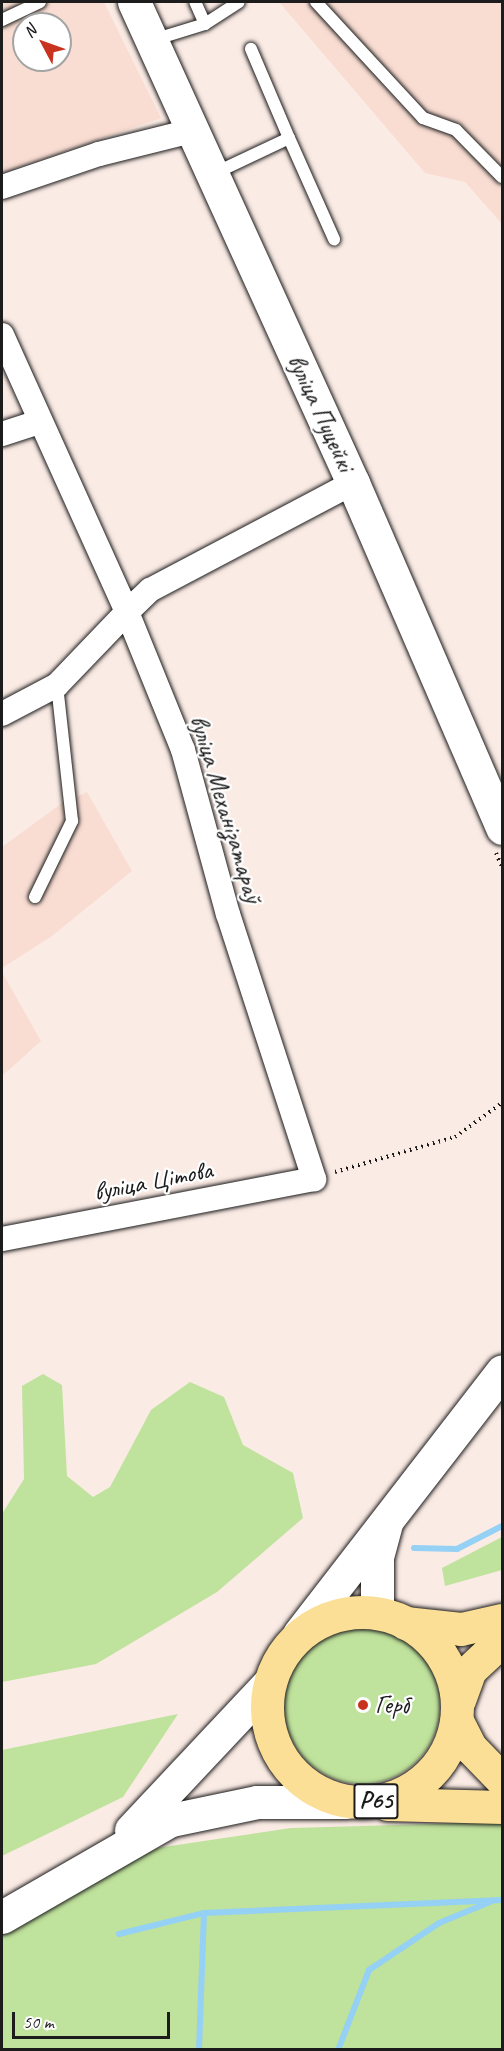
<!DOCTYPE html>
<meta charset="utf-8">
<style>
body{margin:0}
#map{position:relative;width:504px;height:2051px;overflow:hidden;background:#fbebe5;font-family:Caveat,sans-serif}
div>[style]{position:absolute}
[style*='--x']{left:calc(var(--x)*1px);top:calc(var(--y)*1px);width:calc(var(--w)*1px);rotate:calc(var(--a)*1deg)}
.built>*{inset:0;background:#f9ddd3}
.green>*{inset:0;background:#bfe29c}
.round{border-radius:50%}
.stream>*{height:6px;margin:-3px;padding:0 3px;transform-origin:3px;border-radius:3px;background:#95d0f5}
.path>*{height:4px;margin-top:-2px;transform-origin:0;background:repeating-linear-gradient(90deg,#1c1c1c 0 1.5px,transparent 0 6px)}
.roads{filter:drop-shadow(0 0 2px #1c1c1c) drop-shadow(0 0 2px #1c1c1c)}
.service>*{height:12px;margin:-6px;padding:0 6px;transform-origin:6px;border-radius:6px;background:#fff}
.minor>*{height:24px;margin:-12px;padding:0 12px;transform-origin:12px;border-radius:12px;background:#fff}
.secondary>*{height:33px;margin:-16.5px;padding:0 16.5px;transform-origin:16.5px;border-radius:16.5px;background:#fff}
.primary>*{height:33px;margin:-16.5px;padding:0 16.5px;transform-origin:16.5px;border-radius:16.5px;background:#fbdf96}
.primary>.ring{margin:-16.5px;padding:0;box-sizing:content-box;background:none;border:33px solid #fbdf96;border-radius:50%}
.dots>*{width:16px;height:16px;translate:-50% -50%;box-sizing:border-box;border:3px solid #fff;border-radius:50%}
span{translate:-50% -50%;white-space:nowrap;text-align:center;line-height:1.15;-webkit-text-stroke:4.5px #fff;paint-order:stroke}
.shield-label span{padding:2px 4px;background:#fff;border:2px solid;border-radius:4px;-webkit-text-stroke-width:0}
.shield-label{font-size:24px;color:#1c1c1c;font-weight:700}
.street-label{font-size:26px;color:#1c1c1c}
.poi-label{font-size:26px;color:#1c1c1c}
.left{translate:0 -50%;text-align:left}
.frame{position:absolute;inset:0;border:3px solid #1c1c1c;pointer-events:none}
.north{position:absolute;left:12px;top:12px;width:60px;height:60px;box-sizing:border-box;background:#fff;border:2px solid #a4a4a4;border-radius:50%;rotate:311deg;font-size:16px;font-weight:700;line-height:24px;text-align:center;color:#1c1c1c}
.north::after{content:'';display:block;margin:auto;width:21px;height:27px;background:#c8321e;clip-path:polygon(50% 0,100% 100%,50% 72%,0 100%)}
.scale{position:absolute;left:12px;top:2012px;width:158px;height:27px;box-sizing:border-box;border:3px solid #1c1c1c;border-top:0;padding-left:8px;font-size:18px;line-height:21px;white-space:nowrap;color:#1c1c1c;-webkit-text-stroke:4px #fff;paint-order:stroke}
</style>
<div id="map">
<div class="built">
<i style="clip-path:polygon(evenodd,2px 2px,104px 2px,161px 118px,2px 173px,2px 2px,24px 24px,60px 24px,60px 60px,24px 60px,24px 24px)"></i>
<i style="clip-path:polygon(279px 2px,502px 2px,502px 224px,465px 182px,425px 173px)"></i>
<i style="clip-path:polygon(87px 792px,132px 871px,52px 936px,2px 968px,2px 847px,62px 803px)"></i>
<i style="clip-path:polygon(2px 972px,41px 1041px,2px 1076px)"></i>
</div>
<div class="green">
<i style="clip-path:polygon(43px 1374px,62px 1385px,67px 1476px,93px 1497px,110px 1487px,151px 1410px,190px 1382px,224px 1397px,243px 1445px,293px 1473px,303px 1518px,217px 1592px,96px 1664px,2px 1682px,2px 1514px,24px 1479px,22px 1386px)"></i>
<i style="clip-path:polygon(502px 1537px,502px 1570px,445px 1586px,442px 1568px)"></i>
<i class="round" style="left:284px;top:1628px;width:156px;height:156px"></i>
<i style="clip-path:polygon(178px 1714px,123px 1797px,2px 1856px,2px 1750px)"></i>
<i style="clip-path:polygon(502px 1822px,502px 2049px,2px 2050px,2px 1930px,130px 1852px,291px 1828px)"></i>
</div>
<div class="stream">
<i style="--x:414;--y:1548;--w:43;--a:1.3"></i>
<i style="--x:457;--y:1549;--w:51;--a:-27.1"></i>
<i style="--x:204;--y:1913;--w:298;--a:-2.5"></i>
<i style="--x:119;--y:1934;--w:88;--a:-13.9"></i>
<i style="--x:204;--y:1913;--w:137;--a:92.1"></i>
<i style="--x:338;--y:2050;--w:86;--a:-68.8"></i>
<i style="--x:369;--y:1970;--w:84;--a:-33.9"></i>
<i style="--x:439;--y:1923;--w:57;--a:-22.5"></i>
</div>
<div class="path">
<i style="--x:496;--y:853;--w:15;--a:67"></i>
<i style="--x:335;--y:1172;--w:125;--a:-16.3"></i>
<i style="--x:455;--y:1137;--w:58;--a:-35.9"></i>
</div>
<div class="roads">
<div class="service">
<i style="--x:316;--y:2;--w:158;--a:47.3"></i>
<i style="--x:423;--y:118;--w:35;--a:20"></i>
<i style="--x:456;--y:130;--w:66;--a:45.6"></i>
<i style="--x:2;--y:20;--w:42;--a:-25.3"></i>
<i style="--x:205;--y:24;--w:40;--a:-32.9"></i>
<i style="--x:153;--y:40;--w:54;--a:-17.1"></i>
<i style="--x:205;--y:24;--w:24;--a:-114"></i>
<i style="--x:289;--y:138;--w:111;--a:66"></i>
<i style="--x:213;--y:174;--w:84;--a:-25.3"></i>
<i style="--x:289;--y:138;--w:97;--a:-113.1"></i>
<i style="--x:35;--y:897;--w:85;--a:-64"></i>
<i style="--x:72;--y:821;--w:137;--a:-96.3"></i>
</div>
<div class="minor">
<i style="--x:2;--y:187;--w:102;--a:-18.8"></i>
<i style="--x:99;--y:154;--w:95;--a:-14"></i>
<i style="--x:2;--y:335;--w:304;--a:65.7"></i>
<i style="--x:127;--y:612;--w:32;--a:-44"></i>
<i style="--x:150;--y:590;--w:229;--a:-27.8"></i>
<i style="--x:2;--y:434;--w:38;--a:-18"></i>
<i style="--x:2;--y:714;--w:62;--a:-27.8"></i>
<i style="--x:57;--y:685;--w:101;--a:-46.2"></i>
<i style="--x:127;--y:612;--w:149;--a:67.9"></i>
<i style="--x:183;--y:750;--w:170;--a:74.7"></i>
<i style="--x:228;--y:914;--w:279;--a:72"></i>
<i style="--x:314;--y:1179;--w:318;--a:169.1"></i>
</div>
<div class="secondary">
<i style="--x:134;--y:2;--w:529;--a:65.52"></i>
<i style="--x:353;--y:483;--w:376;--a:66.6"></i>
<i style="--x:377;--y:1611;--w:54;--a:-90"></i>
<i style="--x:377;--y:1557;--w:34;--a:-75"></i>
<i style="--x:299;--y:1634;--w:332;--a:-52.3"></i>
<i style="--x:131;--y:1830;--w:203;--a:-46.8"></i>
<i style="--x:2;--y:1917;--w:195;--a:-29.9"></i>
<i style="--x:171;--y:1820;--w:88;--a:-11.8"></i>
<i style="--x:257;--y:1802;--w:89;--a:0"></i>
</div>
<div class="primary">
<i class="ring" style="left:267px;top:1612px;width:157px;height:157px"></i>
<i style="--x:405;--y:1623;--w:56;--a:6.1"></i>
<i style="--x:461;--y:1629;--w:42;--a:-12.4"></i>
<i style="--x:459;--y:1700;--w:32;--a:-70"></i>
<i style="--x:470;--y:1670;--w:44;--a:-43.2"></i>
<i style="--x:458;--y:1723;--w:28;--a:63"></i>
<i style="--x:471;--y:1748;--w:45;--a:45.9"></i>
<i style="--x:387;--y:1804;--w:115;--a:1.5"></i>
</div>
</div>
<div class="dots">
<i style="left:363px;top:1705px;background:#c8321e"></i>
</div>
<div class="shield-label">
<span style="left:376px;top:1801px">Р65</span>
</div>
<div class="street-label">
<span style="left:321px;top:413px;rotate:65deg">вуліца Пуцейкі</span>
<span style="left:226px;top:809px;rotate:73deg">вуліца Механізатараў</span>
<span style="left:153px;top:1181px;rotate:-11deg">вуліца Цітова</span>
</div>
<div class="poi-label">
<span class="left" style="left:375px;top:1705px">Герб</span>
</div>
<div class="frame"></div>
<div class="north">N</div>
<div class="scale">50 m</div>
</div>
